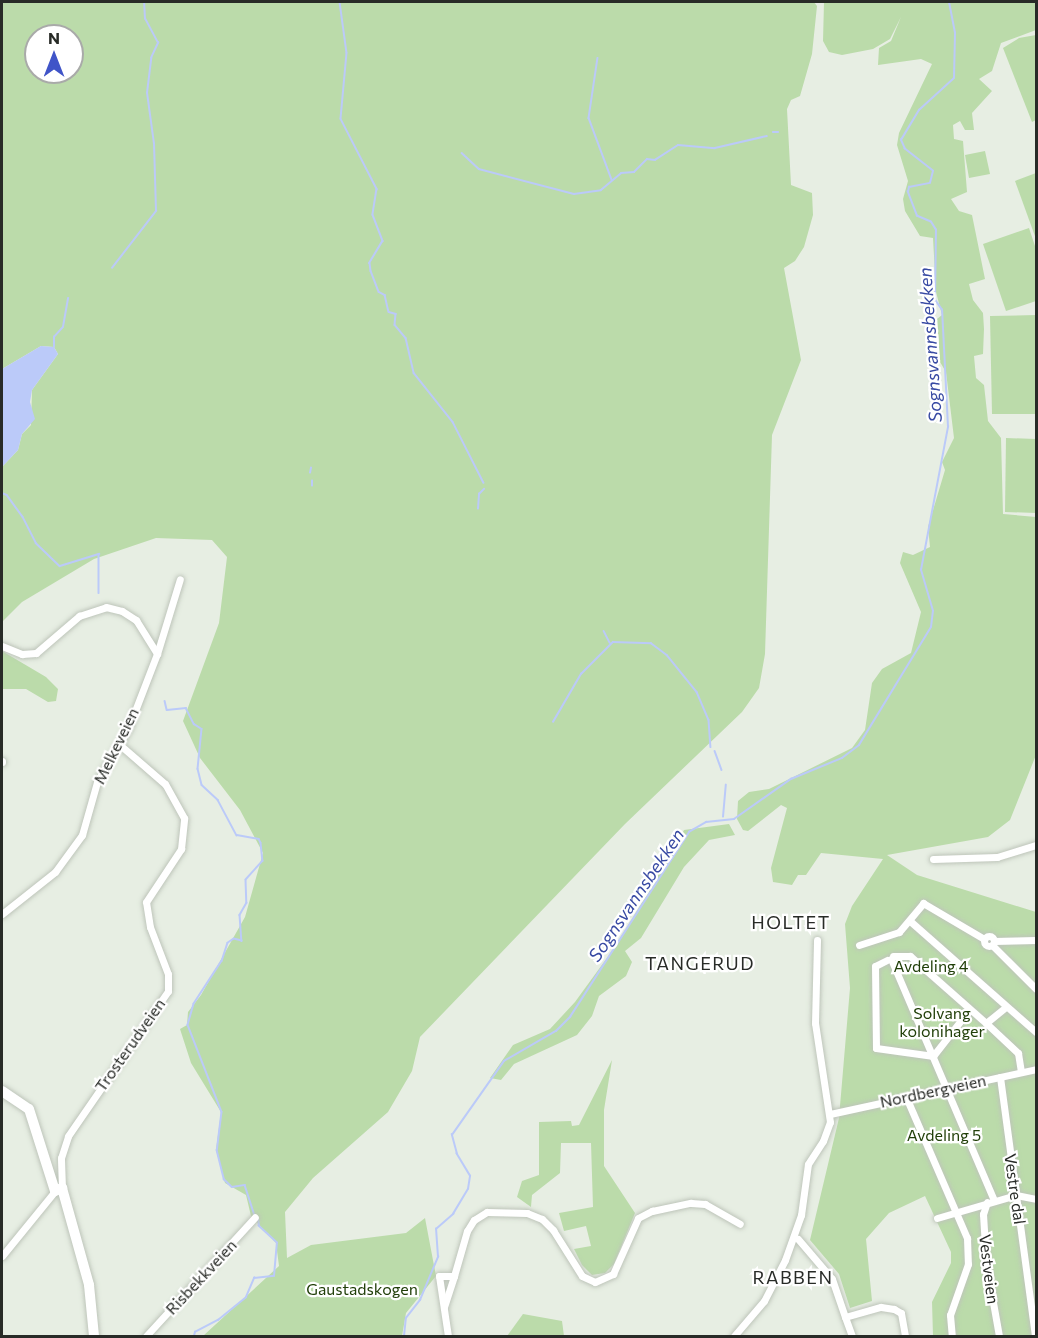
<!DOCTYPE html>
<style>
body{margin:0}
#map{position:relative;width:1038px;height:1338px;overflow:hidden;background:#e7eee3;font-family:Commissioner,sans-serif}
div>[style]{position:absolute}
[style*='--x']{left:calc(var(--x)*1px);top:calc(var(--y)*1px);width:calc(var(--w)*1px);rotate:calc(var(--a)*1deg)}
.green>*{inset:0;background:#bbdbaa}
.water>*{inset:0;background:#bbcaf9}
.stream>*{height:1.5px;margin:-0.75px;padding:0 0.75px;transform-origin:0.75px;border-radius:0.75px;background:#bbcaf9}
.roads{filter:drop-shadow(0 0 2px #bec5ba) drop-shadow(0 0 2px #bec5ba)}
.street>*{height:7px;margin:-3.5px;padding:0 3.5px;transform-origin:3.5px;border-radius:3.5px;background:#fff}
.street>.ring{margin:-3.5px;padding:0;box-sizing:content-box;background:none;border:7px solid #fff;border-radius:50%}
.secondary>*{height:10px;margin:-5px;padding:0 5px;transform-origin:5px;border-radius:5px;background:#fff}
span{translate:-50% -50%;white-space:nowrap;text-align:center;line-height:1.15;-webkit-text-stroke:4.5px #fff;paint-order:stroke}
.street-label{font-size:16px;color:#282b27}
.park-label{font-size:16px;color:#213f09}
.water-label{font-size:18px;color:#384aa3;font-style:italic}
.neighbourhood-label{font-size:18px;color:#282b27;letter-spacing:1.5px}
.frame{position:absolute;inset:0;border:3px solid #282b27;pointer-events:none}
.north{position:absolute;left:24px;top:24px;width:60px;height:60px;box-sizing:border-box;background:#fff;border:2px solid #a9aaa9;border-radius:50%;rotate:0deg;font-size:16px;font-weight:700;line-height:24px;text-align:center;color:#282b27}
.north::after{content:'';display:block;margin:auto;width:21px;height:27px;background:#4054c8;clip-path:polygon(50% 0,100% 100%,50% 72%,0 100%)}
</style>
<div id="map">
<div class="green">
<i style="clip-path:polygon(evenodd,2px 2px,814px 2px,817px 6px,812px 54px,800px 96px,791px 100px,787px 109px,791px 185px,812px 193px,813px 215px,804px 247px,795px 261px,784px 268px,801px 360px,772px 435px,765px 654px,759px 688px,742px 712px,625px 824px,420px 1037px,412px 1071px,388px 1112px,313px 1178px,285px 1212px,287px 1258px,311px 1245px,406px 1233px,425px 1218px,436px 1276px,406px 1313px,402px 1336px,203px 1336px,279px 1266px,276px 1243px,251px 1216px,246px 1195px,225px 1183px,216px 1150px,221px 1112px,191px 1063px,180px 1029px,187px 1025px,188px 1012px,201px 995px,245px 917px,263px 853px,240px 810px,200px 758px,183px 721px,219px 623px,227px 557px,212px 540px,156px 538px,94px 559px,22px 602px,2px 622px,2px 467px,18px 450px,22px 434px,31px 425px,32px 390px,58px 354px,54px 347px,41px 346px,2px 369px,2px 2px,36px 36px,72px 36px,72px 72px,36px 72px,36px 36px)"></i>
<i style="clip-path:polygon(824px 2px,1036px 2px,1036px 30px,1001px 43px,992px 71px,979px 79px,992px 91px,972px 113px,974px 130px,965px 130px,960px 121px,953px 125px,954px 139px,963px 141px,967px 192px,951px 199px,959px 211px,972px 215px,985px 279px,969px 284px,973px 300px,983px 313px,984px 329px,983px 354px,974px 356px,976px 378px,984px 385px,988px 421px,1001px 438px,1003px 514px,1036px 517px,1036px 755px,1010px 820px,988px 837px,887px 855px,917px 875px,1036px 912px,1036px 1336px,933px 1336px,932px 1302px,951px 1263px,951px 1252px,925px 1196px,889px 1213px,866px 1239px,872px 1301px,850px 1308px,839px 1274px,810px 1240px,839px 1118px,850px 988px,845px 924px,852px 906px,883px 859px,821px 853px,806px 875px,798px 875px,792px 885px,773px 882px,771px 868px,787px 808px,781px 805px,748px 831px,743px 830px,737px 819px,738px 801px,749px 792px,769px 789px,852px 748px,865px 730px,872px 683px,882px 669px,911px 653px,921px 612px,900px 563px,903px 552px,913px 555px,930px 547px,928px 527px,945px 470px,942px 462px,954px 438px,946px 372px,940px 362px,937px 319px,942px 315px,936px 292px,933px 238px,920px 236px,905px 211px,903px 199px,908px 181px,897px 145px,899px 133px,932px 64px,921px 59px,878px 65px,879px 48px,891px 41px,901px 17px,890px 39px,873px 49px,842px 55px,829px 52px,823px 41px)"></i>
<i style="clip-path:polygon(1036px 35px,1036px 120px,1032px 122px,1003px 48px,1019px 38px)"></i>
<i style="clip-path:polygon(985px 151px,990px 174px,969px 178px,965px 155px)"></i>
<i style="clip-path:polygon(1036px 173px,1036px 239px,1015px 181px)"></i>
<i style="clip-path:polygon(1029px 228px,1036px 249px,1036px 301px,1006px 311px,983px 244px)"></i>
<i style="clip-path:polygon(1036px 315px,1036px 414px,992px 414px,990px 316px)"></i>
<i style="clip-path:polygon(1006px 438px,1036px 439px,1036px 513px,1005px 512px)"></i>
<i style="clip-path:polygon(2px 651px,46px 677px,58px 689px,56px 701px,48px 702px,26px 689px,2px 689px)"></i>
<i style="clip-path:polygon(729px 824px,735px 835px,709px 840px,684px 867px,641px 938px,625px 951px,632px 962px,626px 976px,599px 996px,592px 1016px,577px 1035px,514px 1064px,501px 1080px,490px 1078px,513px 1045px,550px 1029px,575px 1002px,612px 951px,656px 880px,660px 861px,669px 859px,684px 830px)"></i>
<i style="clip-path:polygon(612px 1060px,604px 1110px,604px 1166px,635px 1213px,614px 1264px,605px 1273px,592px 1275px,582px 1265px,574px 1249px,591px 1246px,586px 1226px,564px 1231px,559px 1213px,593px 1207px,591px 1143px,561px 1143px,560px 1173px,532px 1195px,531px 1207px,517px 1197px,522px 1181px,539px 1175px,539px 1122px,571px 1121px,572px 1126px,579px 1125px)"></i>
<i style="clip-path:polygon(523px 1314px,562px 1321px,564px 1336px,507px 1336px)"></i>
</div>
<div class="water">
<i style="clip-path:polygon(41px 346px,54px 347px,58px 354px,32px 390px,30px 402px,35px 419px,22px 434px,18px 450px,2px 467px,2px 369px)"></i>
</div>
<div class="stream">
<i style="--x:340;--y:2;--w:51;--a:82.2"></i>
<i style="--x:347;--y:53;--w:66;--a:95.2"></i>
<i style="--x:341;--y:119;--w:79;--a:62.8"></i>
<i style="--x:377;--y:189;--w:26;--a:99"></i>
<i style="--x:373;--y:215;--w:28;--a:69"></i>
<i style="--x:383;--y:241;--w:26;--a:121"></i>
<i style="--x:370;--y:263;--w:8;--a:83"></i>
<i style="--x:371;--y:271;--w:22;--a:69"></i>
<i style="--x:379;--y:292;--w:7;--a:27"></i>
<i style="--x:385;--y:295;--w:17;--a:77"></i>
<i style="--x:389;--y:312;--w:7;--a:16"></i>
<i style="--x:396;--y:314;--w:11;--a:95"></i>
<i style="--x:395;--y:325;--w:17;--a:50"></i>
<i style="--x:406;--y:338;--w:36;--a:77"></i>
<i style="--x:414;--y:373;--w:63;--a:51.5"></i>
<i style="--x:453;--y:422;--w:68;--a:63.1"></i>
<i style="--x:598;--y:58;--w:61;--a:98.5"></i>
<i style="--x:589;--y:118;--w:66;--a:69.6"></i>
<i style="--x:773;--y:132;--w:5;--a:0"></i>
<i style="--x:462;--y:153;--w:23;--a:43"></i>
<i style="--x:479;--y:169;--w:98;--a:14.7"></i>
<i style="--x:574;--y:194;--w:27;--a:-8"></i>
<i style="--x:601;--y:190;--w:26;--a:-40"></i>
<i style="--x:621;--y:173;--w:13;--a:-4"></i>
<i style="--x:634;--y:172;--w:18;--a:-45"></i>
<i style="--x:647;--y:159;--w:8;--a:7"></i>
<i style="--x:655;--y:160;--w:27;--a:-33"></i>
<i style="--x:678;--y:145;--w:37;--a:5"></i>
<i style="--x:715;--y:148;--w:53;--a:-13"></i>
<i style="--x:112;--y:268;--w:72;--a:-52.3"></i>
<i style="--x:156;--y:211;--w:67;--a:-91.7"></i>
<i style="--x:154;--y:144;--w:51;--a:-97.8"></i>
<i style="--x:147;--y:93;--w:35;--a:-83"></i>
<i style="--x:151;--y:58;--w:17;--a:-65"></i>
<i style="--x:158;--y:43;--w:27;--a:-118"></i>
<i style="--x:145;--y:19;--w:17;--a:-93"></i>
<i style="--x:54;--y:347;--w:10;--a:-90"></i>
<i style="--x:54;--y:337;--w:13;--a:-48"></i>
<i style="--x:63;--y:327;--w:29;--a:-80"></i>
<i style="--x:310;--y:473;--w:5;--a:-79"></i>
<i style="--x:312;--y:486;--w:5;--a:-90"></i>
<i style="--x:2;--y:493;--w:5;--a:22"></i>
<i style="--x:7;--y:495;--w:27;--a:54"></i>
<i style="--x:23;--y:517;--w:29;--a:63"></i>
<i style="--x:36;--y:543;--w:33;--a:44"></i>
<i style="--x:60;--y:566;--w:41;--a:-17.1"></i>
<i style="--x:99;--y:554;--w:39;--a:90"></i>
<i style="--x:478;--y:509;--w:15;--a:-86"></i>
<i style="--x:479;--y:494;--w:7;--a:-45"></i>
<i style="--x:604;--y:631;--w:13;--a:63"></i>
<i style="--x:165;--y:701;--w:9;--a:77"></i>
<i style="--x:167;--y:710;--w:19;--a:-6"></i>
<i style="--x:186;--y:708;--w:18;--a:63"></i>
<i style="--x:194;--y:724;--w:9;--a:32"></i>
<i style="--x:202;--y:729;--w:40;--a:95.7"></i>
<i style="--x:198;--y:769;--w:16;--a:76"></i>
<i style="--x:202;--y:785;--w:22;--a:43"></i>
<i style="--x:218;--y:800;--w:40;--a:62"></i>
<i style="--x:237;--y:835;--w:22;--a:10"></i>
<i style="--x:259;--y:839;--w:4;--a:63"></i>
<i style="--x:261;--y:843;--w:18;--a:84"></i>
<i style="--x:263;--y:861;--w:25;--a:132"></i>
<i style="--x:246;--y:880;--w:23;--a:88"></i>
<i style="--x:247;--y:903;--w:14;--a:120"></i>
<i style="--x:240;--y:915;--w:26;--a:86"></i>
<i style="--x:242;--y:941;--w:8;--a:-166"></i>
<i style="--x:234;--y:939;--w:7;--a:146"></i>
<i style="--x:228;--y:943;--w:19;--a:108"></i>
<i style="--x:222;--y:961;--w:51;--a:123.1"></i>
<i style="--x:194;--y:1004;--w:22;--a:106"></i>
<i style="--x:188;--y:1025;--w:93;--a:68.7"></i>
<i style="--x:222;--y:1112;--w:38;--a:97"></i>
<i style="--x:217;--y:1150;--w:30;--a:76"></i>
<i style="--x:224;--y:1179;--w:11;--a:45"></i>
<i style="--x:232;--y:1187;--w:13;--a:-9"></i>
<i style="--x:245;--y:1185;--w:32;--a:72"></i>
<i style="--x:553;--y:722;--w:56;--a:-59.7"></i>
<i style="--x:581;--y:674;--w:45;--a:-45"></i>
<i style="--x:613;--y:642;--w:38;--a:2"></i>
<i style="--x:651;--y:643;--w:20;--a:37"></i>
<i style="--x:667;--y:655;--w:48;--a:51"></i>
<i style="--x:697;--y:692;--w:30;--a:67"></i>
<i style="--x:709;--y:720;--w:27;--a:86"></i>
<i style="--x:715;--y:751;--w:20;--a:70"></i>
<i style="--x:723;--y:817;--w:32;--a:-85"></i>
<i style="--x:194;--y:1336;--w:4;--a:-76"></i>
<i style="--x:195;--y:1332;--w:26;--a:-28"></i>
<i style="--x:218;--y:1320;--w:36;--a:-39"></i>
<i style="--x:246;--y:1297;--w:21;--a:-67"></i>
<i style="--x:254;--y:1278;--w:20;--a:-6"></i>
<i style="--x:274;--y:1276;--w:33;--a:-85"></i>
<i style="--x:277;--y:1243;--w:25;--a:-137"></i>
<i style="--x:259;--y:1226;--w:7;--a:-98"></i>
<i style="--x:404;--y:1336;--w:18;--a:-84"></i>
<i style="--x:406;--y:1318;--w:23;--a:-52"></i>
<i style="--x:420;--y:1300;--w:47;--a:-67.3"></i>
<i style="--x:438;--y:1257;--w:28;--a:-94"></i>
<i style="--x:436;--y:1229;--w:23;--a:-41"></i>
<i style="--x:453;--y:1214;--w:29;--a:-59"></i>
<i style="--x:468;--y:1189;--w:13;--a:-81"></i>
<i style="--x:470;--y:1176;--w:26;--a:-121"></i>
<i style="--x:457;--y:1154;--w:20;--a:-105"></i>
<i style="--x:452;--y:1135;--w:90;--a:-54.9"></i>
<i style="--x:504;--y:1061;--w:60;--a:-30"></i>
<i style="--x:556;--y:1031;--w:20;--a:-45"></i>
<i style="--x:570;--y:1017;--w:220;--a:-57.2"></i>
<i style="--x:689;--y:832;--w:20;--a:-30"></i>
<i style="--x:706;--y:822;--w:28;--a:-6"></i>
<i style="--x:734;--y:819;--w:70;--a:-35.1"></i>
<i style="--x:791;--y:779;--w:55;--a:-22.4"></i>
<i style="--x:842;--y:758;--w:21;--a:-37"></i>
<i style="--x:859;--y:745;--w:138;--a:-58.6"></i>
<i style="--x:931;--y:627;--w:16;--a:-83"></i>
<i style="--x:933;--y:611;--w:43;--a:-106.3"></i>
<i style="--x:921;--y:570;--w:146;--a:-79.3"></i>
<i style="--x:948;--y:427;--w:117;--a:-92.9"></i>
<i style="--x:942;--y:310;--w:12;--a:-125"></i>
<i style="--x:935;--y:300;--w:70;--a:-89.2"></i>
<i style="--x:936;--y:230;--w:9;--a:-122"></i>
<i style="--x:931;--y:222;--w:15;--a:-157"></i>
<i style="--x:917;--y:216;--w:26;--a:-111"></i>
<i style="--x:908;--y:192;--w:5;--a:-79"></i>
<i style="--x:909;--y:187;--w:21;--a:-11"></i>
<i style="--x:930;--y:183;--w:12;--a:-76"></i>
<i style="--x:933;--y:171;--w:36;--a:-142"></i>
<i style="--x:905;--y:149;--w:10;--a:-114"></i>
<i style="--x:901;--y:140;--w:35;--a:-59"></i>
<i style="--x:919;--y:110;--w:47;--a:-42.4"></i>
<i style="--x:954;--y:78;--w:45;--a:-88.7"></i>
<i style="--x:955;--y:33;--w:32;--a:-101"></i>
</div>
<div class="roads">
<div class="street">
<i style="--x:2;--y:646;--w:22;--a:22"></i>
<i style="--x:22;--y:654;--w:14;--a:-4"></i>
<i style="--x:36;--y:653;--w:57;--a:-40.7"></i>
<i style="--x:79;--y:616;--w:28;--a:-18"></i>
<i style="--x:106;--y:607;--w:16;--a:14"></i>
<i style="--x:122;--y:611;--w:17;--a:33"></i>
<i style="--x:136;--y:620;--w:40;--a:58"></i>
<i style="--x:2;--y:761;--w:1;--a:90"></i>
<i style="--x:933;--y:859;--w:64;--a:-1.8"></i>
<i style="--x:997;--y:857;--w:41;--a:-17.1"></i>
<i style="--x:2;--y:914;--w:68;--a:-38.4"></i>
<i style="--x:55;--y:872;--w:46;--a:-53.9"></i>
<i style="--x:82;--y:835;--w:55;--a:-74.2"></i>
<i style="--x:97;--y:782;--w:61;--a:-59.7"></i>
<i style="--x:128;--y:729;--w:80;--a:-68.9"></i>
<i style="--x:157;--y:654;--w:78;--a:-73"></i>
<i style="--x:910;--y:921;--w:168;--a:41.4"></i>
<i class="ring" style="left:984px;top:936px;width:3px;height:3px"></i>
<i style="--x:994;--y:941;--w:42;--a:-1.4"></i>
<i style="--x:859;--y:945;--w:42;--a:-18"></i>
<i style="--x:899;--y:932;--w:38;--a:-50"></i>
<i style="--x:923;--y:903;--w:71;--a:30.5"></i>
<i style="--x:992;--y:945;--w:62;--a:45"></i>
<i style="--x:893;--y:956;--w:17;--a:0"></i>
<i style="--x:910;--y:956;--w:101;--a:41.4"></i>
<i style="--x:986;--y:1023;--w:26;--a:-39"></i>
<i style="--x:891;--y:959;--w:262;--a:66.9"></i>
<i style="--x:887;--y:960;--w:13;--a:153"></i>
<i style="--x:875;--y:966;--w:82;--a:89.3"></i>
<i style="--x:876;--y:1048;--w:58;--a:8"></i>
<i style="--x:933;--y:1056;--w:58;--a:-52"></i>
<i style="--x:986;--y:1023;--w:44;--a:43.2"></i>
<i style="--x:1018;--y:1053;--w:19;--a:81"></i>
<i style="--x:1000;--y:1077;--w:261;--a:82.3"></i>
<i style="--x:906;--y:1097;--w:154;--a:66.6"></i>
<i style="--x:967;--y:1238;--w:26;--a:88"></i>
<i style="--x:968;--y:1264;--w:54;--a:109.4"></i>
<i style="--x:950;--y:1315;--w:21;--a:85"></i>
<i style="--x:830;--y:1114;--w:211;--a:-12.3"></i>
<i style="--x:62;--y:1188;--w:30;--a:-92"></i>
<i style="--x:61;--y:1158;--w:23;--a:-72"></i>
<i style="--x:68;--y:1136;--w:176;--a:-55.4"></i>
<i style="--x:168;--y:991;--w:17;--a:-90"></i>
<i style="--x:168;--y:974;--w:50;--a:-111"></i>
<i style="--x:150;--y:927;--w:25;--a:-99"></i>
<i style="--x:146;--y:902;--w:64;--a:-56.6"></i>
<i style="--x:181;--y:849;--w:31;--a:-84"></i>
<i style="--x:184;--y:818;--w:39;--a:-119"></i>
<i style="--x:165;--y:784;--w:60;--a:-139.1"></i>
<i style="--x:987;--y:1202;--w:13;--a:108"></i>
<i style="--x:983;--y:1214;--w:49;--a:86.5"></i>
<i style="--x:986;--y:1263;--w:74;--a:79.9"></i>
<i style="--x:937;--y:1218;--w:82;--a:-16.2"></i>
<i style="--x:1016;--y:1195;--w:20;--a:11"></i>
<i style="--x:798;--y:1239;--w:52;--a:49.6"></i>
<i style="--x:832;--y:1279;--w:40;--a:71.1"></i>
<i style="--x:845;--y:1317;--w:37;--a:-16"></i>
<i style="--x:881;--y:1307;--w:13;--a:9"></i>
<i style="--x:894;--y:1309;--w:8;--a:30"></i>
<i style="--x:901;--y:1313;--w:23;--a:80"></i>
<i style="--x:2;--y:1256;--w:84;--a:-50.8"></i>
<i style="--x:454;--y:1276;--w:47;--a:-73.9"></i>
<i style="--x:467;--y:1231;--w:13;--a:-58"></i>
<i style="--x:474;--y:1220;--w:15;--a:-32"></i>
<i style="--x:487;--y:1212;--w:40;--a:1.4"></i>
<i style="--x:527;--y:1213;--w:16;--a:22"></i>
<i style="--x:542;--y:1219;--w:16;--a:45"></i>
<i style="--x:553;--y:1230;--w:54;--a:57.8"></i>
<i style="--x:582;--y:1276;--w:14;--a:25"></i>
<i style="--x:595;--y:1282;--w:20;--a:-24"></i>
<i style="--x:613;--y:1274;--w:61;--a:-65.9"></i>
<i style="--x:638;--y:1218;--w:16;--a:-27"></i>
<i style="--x:652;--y:1211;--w:40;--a:-12"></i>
<i style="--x:691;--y:1203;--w:14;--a:4"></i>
<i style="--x:705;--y:1204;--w:40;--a:29.7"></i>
<i style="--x:444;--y:1307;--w:33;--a:-72"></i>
<i style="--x:454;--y:1276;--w:15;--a:180"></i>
<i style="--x:439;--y:1276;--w:61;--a:81.5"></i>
<i style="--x:845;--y:1317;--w:20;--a:70"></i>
<i style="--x:146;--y:1336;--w:161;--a:-47.5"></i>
<i style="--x:734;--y:1336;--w:46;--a:-49.4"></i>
<i style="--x:764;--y:1301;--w:46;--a:-62.9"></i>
<i style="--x:785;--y:1260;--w:48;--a:-70.4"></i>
<i style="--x:801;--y:1215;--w:51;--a:-82.2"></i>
<i style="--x:808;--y:1164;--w:27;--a:-57"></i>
<i style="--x:823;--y:1141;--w:20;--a:-70"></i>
<i style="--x:830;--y:1122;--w:100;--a:-98.6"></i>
<i style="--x:815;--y:1023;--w:83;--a:-88.6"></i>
</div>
<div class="secondary">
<i style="--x:2;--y:1091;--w:32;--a:34"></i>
<i style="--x:29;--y:1109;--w:86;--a:72.4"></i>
<i style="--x:55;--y:1191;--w:8;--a:-23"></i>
<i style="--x:62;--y:1188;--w:101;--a:74.4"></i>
<i style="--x:89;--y:1285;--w:51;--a:84.4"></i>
</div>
</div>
<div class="street-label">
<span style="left:116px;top:746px;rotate:-64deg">Melkeveien</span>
<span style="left:130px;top:1045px;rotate:-55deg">Trosterudveien</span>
<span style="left:933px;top:1091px;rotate:-12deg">Nordbergveien</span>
<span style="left:1015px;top:1189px;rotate:82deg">Vestre dal</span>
<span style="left:989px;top:1269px;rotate:83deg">Vestveien</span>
<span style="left:201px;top:1277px;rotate:-47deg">Risbekkveien</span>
</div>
<div class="park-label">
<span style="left:931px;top:966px">Avdeling 4</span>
<span style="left:942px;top:1022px">Solvang<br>kolonihager</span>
<span style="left:944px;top:1135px">Avdeling 5</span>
<span style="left:362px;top:1289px">Gaustadskogen</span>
</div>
<div class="water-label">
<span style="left:930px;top:345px;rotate:-94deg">Sognsvannsbekken</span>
<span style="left:636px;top:895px;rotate:-56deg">Sognsvannsbekken</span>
</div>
<div class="neighbourhood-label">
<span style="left:791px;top:922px">HOLTET</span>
<span style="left:700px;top:963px">TANGERUD</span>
<span style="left:793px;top:1277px">RABBEN</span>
</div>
<div class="frame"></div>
<div class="north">N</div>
</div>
